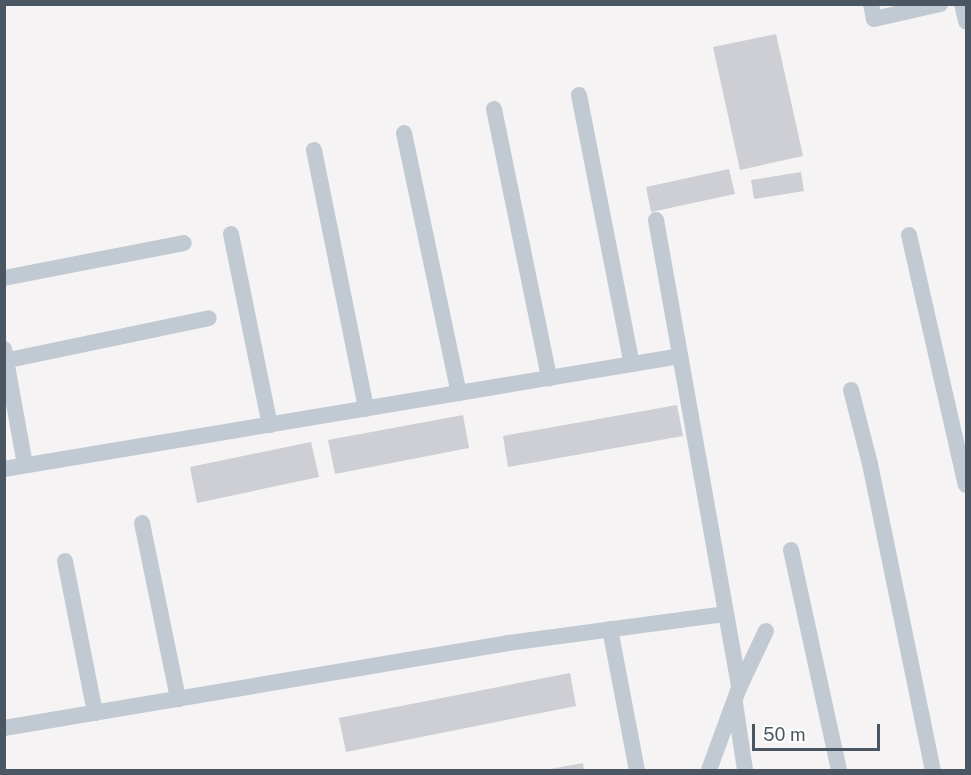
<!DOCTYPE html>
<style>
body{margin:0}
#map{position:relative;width:971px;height:775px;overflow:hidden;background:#f5f3f3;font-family:"Public Sans",sans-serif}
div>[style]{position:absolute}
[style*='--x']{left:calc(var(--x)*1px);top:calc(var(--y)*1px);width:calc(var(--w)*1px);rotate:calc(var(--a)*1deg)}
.building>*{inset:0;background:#cdcfd5}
.minor>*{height:16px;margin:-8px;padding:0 8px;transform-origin:8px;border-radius:8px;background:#c1cad2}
span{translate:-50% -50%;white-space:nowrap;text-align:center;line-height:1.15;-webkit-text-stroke:4.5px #fff;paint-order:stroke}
.frame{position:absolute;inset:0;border:6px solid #4a5661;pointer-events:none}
.scale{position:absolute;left:752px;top:724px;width:128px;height:27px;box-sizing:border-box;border:3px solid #4a5661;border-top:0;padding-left:8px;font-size:18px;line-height:21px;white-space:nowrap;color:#4a5661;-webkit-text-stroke:4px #fff;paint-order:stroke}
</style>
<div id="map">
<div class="building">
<i style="clip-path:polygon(776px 34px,803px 156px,740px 170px,713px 47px)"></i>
<i style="clip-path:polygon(729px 169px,735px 194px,651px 212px,646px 187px)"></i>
<i style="clip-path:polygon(801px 172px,804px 191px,754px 199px,751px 180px)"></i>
<i style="clip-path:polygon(677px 405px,683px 436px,508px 467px,503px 436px)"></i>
<i style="clip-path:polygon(463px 415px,469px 448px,335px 474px,328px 440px)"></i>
<i style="clip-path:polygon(311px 442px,319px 477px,197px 503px,190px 467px)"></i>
<i style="clip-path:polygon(570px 673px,576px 706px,346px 752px,339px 718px)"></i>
<i style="clip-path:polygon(583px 763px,584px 770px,550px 770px,550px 769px)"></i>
</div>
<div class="minor">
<i style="--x:871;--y:4;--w:15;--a:79"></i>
<i style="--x:874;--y:19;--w:68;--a:-12.8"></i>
<i style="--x:962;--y:4;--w:18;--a:77"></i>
<i style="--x:579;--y:95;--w:274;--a:78.9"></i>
<i style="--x:494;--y:109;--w:275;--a:78.4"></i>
<i style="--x:404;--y:133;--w:266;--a:78.1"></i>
<i style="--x:314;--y:150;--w:264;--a:78.6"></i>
<i style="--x:656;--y:220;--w:475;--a:79.9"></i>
<i style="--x:231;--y:234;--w:195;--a:78.5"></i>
<i style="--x:909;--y:235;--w:256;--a:77.2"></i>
<i style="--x:4;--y:278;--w:183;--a:-11"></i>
<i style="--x:4;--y:349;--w:118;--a:79.7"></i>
<i style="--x:4;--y:361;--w:209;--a:-11.8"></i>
<i style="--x:851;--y:390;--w:76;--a:75.6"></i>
<i style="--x:870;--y:464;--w:312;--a:78.4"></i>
<i style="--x:4;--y:469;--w:685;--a:-9.49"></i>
<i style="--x:142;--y:523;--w:180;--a:78.4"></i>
<i style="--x:791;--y:550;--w:225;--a:77.7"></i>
<i style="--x:65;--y:561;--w:155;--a:78.8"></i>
<i style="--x:610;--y:629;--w:144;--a:79.2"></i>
<i style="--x:735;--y:703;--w:68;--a:81.5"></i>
<i style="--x:4;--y:728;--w:511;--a:-9.57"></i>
<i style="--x:508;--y:643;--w:220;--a:-7.6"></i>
<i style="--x:709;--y:770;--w:87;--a:-69.9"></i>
<i style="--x:739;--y:688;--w:63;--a:-64.7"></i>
</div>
<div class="frame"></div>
<div class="scale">50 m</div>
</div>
